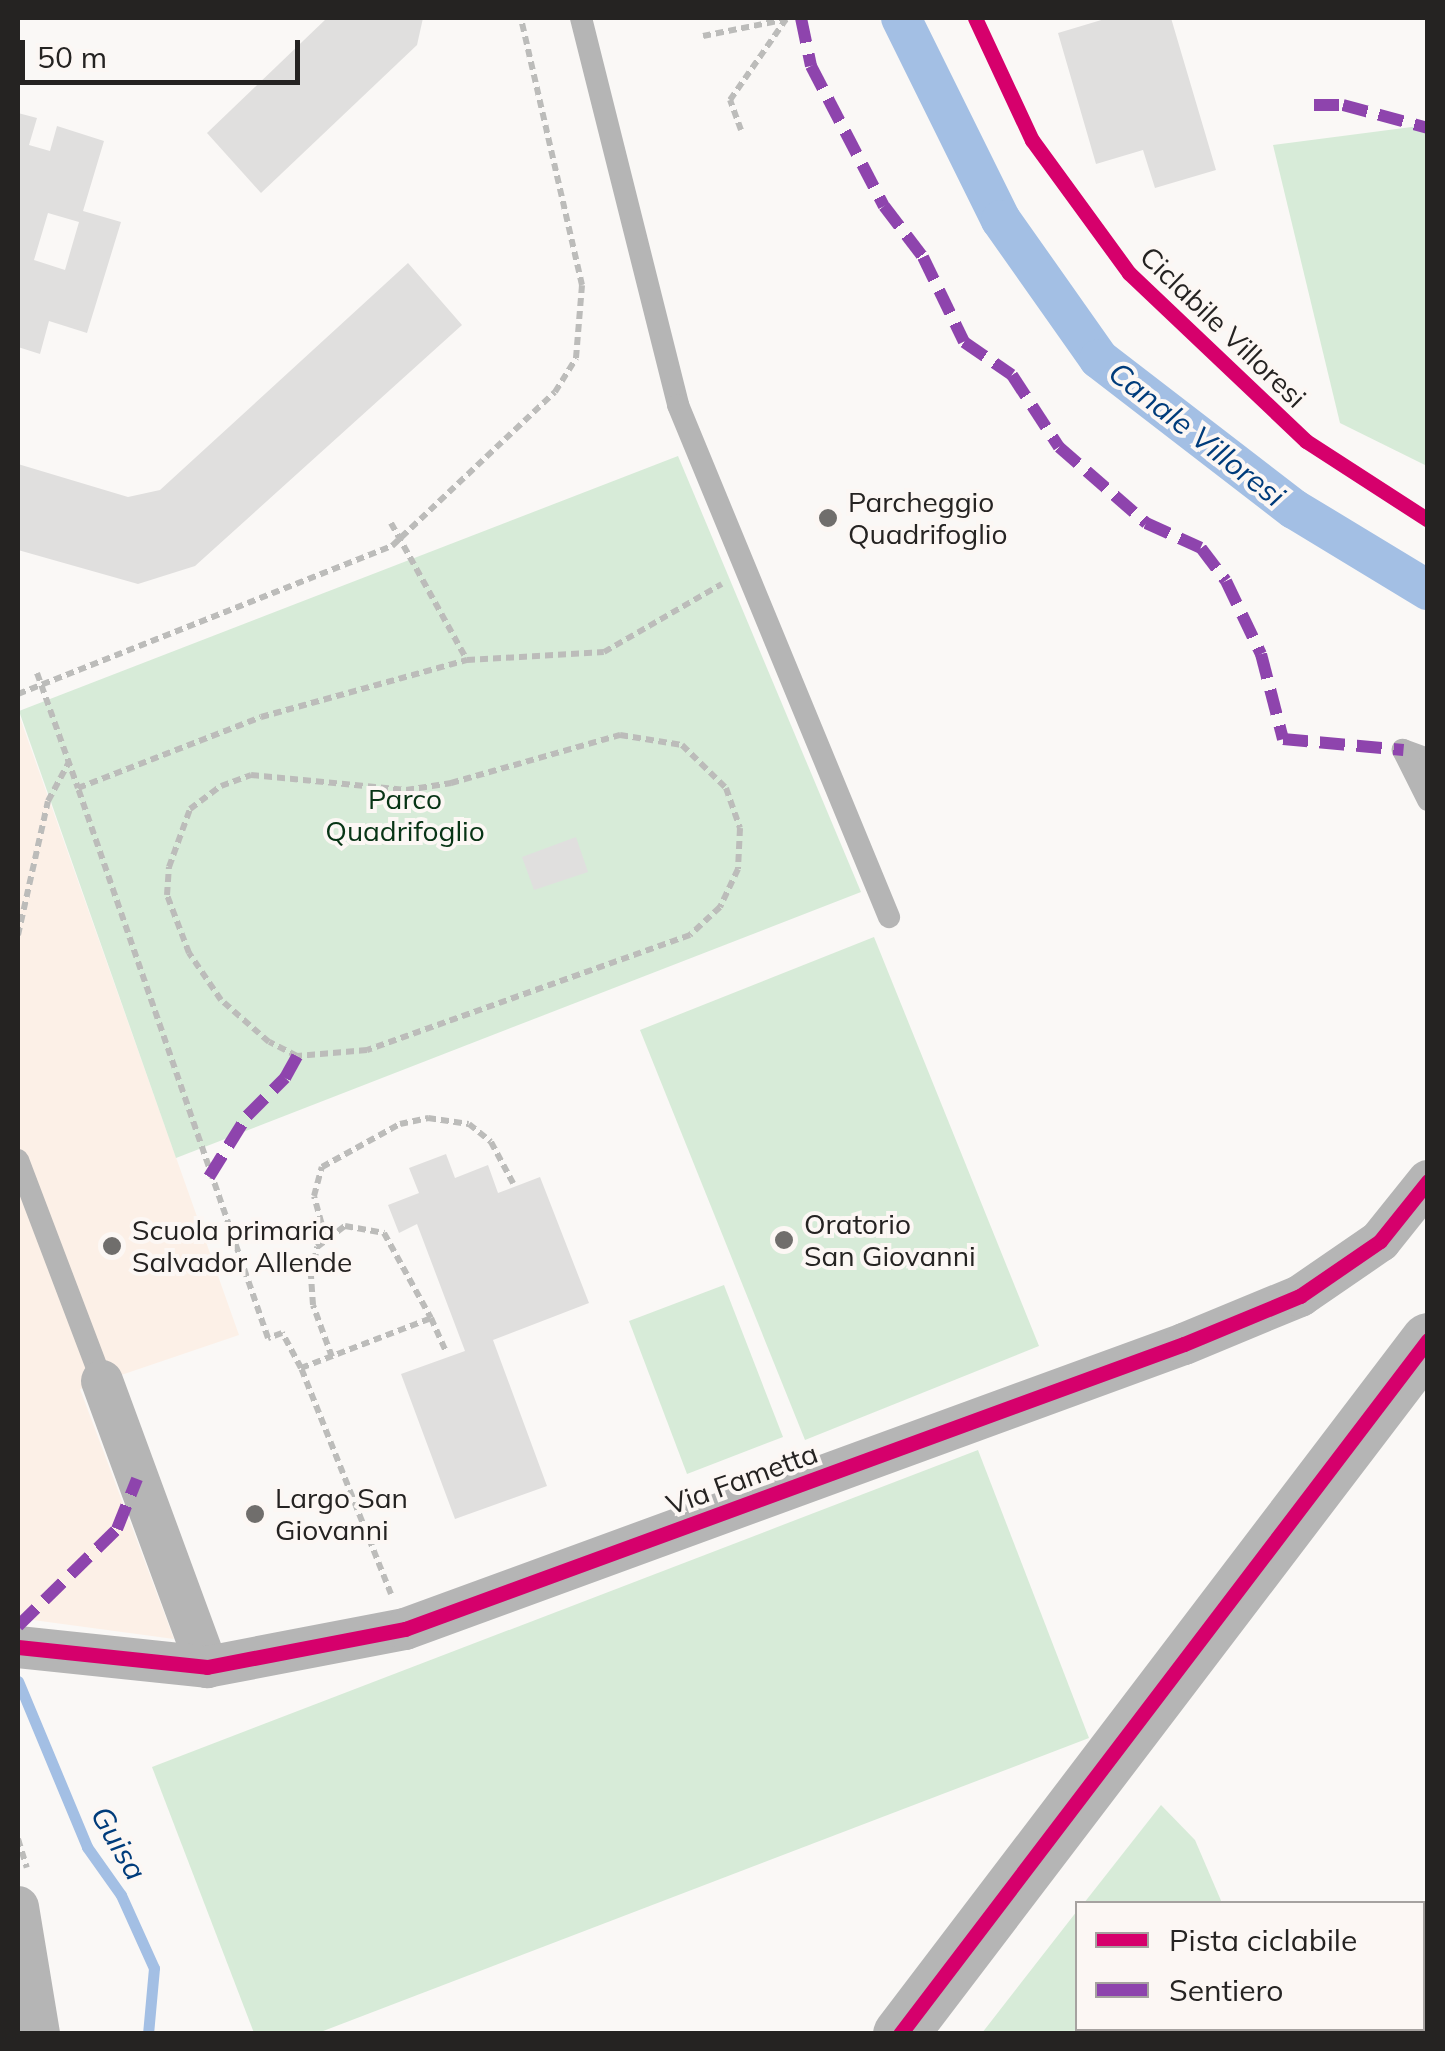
<!DOCTYPE html>
<style>
body{margin:0}
#map{position:relative;width:1445px;height:2051px;overflow:hidden;background:#faf8f6;font-family:Mulish,sans-serif}
div>[style]{position:absolute}
[style*='--x']{left:calc(var(--x)*1px);top:calc(var(--y)*1px);width:calc(var(--w)*1px);rotate:calc(var(--a)*1deg)}
.education>*{inset:0;background:#fcf0e7}
.green>*{inset:0;background:#d7ebd8}
.stream>*{height:11px;margin:-5.5px;padding:0 5.5px;transform-origin:5.5px;border-radius:5.5px;background:#a3bfe4}
.canal>*{height:40px;margin:-20px;padding:0 20px;transform-origin:20px;border-radius:20px;background:#a3bfe4}
.building>*{inset:0;background:#e0dfde}
.path>*{height:6px;margin-top:-3px;transform-origin:0;background:repeating-linear-gradient(90deg,#bcbcba 0 8px,transparent 0 13px)}
.service>*{height:22px;margin:-11px;padding:0 11px;transform-origin:11px;border-radius:11px;background:#b5b5b5}
.minor>*{height:42px;margin:-21px;padding:0 21px;transform-origin:21px;border-radius:21px;background:#b5b5b5}
.tertiary>*{height:55px;margin:-27.5px;padding:0 27.5px;transform-origin:27.5px;border-radius:27.5px;background:#b5b5b5}
.quiet>*{height:12px;margin-top:-6px;transform-origin:0;background:repeating-linear-gradient(90deg,#8e44ad 0 25px,transparent 0 37px)}
.cycleway>*{height:15px;margin:-7.5px;padding:0 7.5px;transform-origin:7.5px;border-radius:7.5px;background:#d6006c}
.dots>*{width:28px;height:28px;translate:-50% -50%;box-sizing:border-box;border:5px solid #fcf7f4;border-radius:50%}
span{translate:-50% -50%;white-space:nowrap;text-align:center;line-height:1.15;-webkit-text-stroke:8px #fcf7f4;paint-order:stroke}
.street-label{font-size:28px;color:#252322}
.poi-label{font-size:28px;color:#252322}
.left{translate:0 -50%;text-align:left}
.park-label{font-size:28px;color:#073415}
.water-label{font-size:30px;color:#003c7b;font-style:italic}
.frame{position:absolute;inset:0;border:20px solid #252322;pointer-events:none}
.legend{position:absolute;left:1075px;top:1901px;width:350px;height:130px;box-sizing:border-box;background:#fcf7f4;border:2px solid #a6a2a0;margin:0;padding:12px 18px;list-style:none;font-size:30px;color:#252322}
.legend li{display:flex;align-items:center;gap:20px;height:50px}
.legend b{width:50px;border:2px solid #a6a2a0}
.scale{position:absolute;left:20px;top:40px;width:280px;height:45px;box-sizing:border-box;border:5px solid #252322;border-top:0;padding-left:12px;font-size:30px;line-height:35px;white-space:nowrap;color:#252322;-webkit-text-stroke:8px #fcf7f4;paint-order:stroke}
</style>
<div id="map">
<div class="education">
<i style="clip-path:polygon(18px 712px,239px 1335px,80px 1389px,174px 1639px,18px 1618px)"></i>
</div>
<div class="green">
<i style="clip-path:polygon(1427px 125px,1428px 125px,1427px 466px,1340px 423px,1273px 145px)"></i>
<i style="clip-path:polygon(678px 456px,861px 892px,176px 1158px,19px 711px)"></i>
<i style="clip-path:polygon(874px 937px,1039px 1346px,805px 1440px,640px 1030px)"></i>
<i style="clip-path:polygon(724px 1285px,783px 1437px,687px 1474px,629px 1321px)"></i>
<i style="clip-path:polygon(978px 1450px,1089px 1738px,318px 2033px,254px 2033px,152px 1767px)"></i>
<i style="clip-path:polygon(1161px 1805px,1195px 1840px,1222px 1903px,1084px 1903px)"></i>
<i style="clip-path:polygon(1077px 1911px,1078px 2028px,1277px 2033px,982px 2033px)"></i>
</div>
<div class="stream">
<i style="--x:18;--y:1681;--w:180;--a:67.4"></i>
<i style="--x:87;--y:1847;--w:59;--a:54.7"></i>
<i style="--x:121;--y:1895;--w:80;--a:65.7"></i>
<i style="--x:154;--y:1968;--w:66;--a:95.2"></i>
</div>
<div class="canal">
<i style="--x:901;--y:18;--w:225;--a:63.7"></i>
<i style="--x:1001;--y:220;--w:170;--a:54.8"></i>
<i style="--x:1099;--y:359;--w:246;--a:37.6"></i>
<i style="--x:1294;--y:509;--w:157;--a:31.2"></i>
</div>
<div class="building">
<i style="clip-path:polygon(327px 18px,423px 18px,417px 45px,261px 193px,207px 133px)"></i>
<i style="clip-path:polygon(1108px 18px,1171px 18px,1216px 170px,1155px 188px,1143px 150px,1096px 164px,1058px 33px)"></i>
<i style="clip-path:polygon(evenodd,18px 113px,37px 118px,29px 145px,50px 151px,57px 126px,104px 141px,83px 211px,121px 222px,87px 333px,49px 321px,40px 354px,18px 347px,18px 113px,48px 213px,79px 222px,65px 270px,34px 260px,48px 213px)"></i>
<i style="clip-path:polygon(408px 263px,462px 325px,195px 566px,138px 584px,18px 550px,18px 464px,128px 497px,160px 490px)"></i>
<i style="clip-path:polygon(576px 837px,588px 872px,534px 890px,522px 857px)"></i>
<i style="clip-path:polygon(446px 1154px,455px 1178px,488px 1165px,498px 1193px,540px 1177px,589px 1303px,493px 1340px,547px 1486px,455px 1519px,401px 1374px,465px 1351px,417px 1224px,399px 1233px,388px 1205px,419px 1193px,409px 1168px)"></i>
</div>
<div class="path">
<i style="--x:703;--y:36;--w:86;--a:-11.4"></i>
<i style="--x:741;--y:130;--w:32;--a:-110"></i>
<i style="--x:730;--y:100;--w:98;--a:-55.3"></i>
<i style="--x:391;--y:523;--w:157;--a:61"></i>
<i style="--x:37;--y:673;--w:122;--a:70.4"></i>
<i style="--x:18;--y:694;--w:402;--a:-21.6"></i>
<i style="--x:392;--y:546;--w:224;--a:-43.4"></i>
<i style="--x:555;--y:392;--w:40;--a:-58"></i>
<i style="--x:576;--y:358;--w:73;--a:-85.3"></i>
<i style="--x:582;--y:285;--w:274;--a:-102.9"></i>
<i style="--x:620;--y:735;--w:63;--a:9.2"></i>
<i style="--x:682;--y:745;--w:62;--a:44.3"></i>
<i style="--x:726;--y:788;--w:42;--a:70.7"></i>
<i style="--x:740;--y:828;--w:41;--a:92.8"></i>
<i style="--x:738;--y:869;--w:42;--a:115.3"></i>
<i style="--x:720;--y:907;--w:41;--a:137"></i>
<i style="--x:690;--y:935;--w:343;--a:160.4"></i>
<i style="--x:367;--y:1050;--w:70;--a:175.1"></i>
<i style="--x:297;--y:1056;--w:31;--a:-153"></i>
<i style="--x:269;--y:1042;--w:64;--a:-138.8"></i>
<i style="--x:221;--y:1000;--w:57;--a:-124.2"></i>
<i style="--x:189;--y:953;--w:62;--a:-110.8"></i>
<i style="--x:167;--y:895;--w:28;--a:-86"></i>
<i style="--x:169;--y:867;--w:62;--a:-70.1"></i>
<i style="--x:190;--y:809;--w:39;--a:-37"></i>
<i style="--x:221;--y:786;--w:32;--a:-20"></i>
<i style="--x:251;--y:775;--w:156;--a:5.5"></i>
<i style="--x:406;--y:790;--w:46;--a:-8.8"></i>
<i style="--x:451;--y:783;--w:176;--a:-15.9"></i>
<i style="--x:18;--y:935;--w:137;--a:-77.4"></i>
<i style="--x:48;--y:801;--w:44;--a:-61.7"></i>
<i style="--x:325;--y:1236;--w:41;--a:-105.4"></i>
<i style="--x:314;--y:1196;--w:30;--a:-75"></i>
<i style="--x:322;--y:1167;--w:89;--a:-28.9"></i>
<i style="--x:400;--y:1124;--w:29;--a:-12"></i>
<i style="--x:428;--y:1118;--w:41;--a:8.3"></i>
<i style="--x:469;--y:1124;--w:28;--a:39"></i>
<i style="--x:491;--y:1142;--w:47;--a:61.8"></i>
<i style="--x:332;--y:1357;--w:55;--a:-110.1"></i>
<i style="--x:313;--y:1305;--w:31;--a:-94"></i>
<i style="--x:311;--y:1274;--w:28;--a:-77"></i>
<i style="--x:317;--y:1247;--w:35;--a:-37"></i>
<i style="--x:345;--y:1226;--w:40;--a:10"></i>
<i style="--x:384;--y:1233;--w:97;--a:61.1"></i>
<i style="--x:301;--y:1368;--w:139;--a:-21"></i>
<i style="--x:431;--y:1318;--w:36;--a:66"></i>
<i style="--x:391;--y:1594;--w:243;--a:-111.7"></i>
<i style="--x:301;--y:1368;--w:40;--a:-118"></i>
<i style="--x:282;--y:1333;--w:15;--a:160"></i>
<i style="--x:268;--y:1338;--w:582;--a:-109.06"></i>
<i style="--x:78;--y:788;--w:196;--a:-21.2"></i>
<i style="--x:261;--y:717;--w:214;--a:-15.5"></i>
<i style="--x:467;--y:660;--w:137;--a:-3.3"></i>
<i style="--x:604;--y:652;--w:136;--a:-30"></i>
<i style="--x:18;--y:1839;--w:30;--a:73"></i>
</div>
<div class="service">
<i style="--x:581;--y:18;--w:399;--a:75.9"></i>
<i style="--x:678;--y:405;--w:554;--a:67.6"></i>
<i style="--x:1428;--y:759;--w:27;--a:-160"></i>
<i style="--x:1403;--y:750;--w:56;--a:63.4"></i>
<i style="--x:18;--y:1160;--w:236;--a:69.2"></i>
</div>
<div class="minor">
<i style="--x:102;--y:1381;--w:305;--a:69.8"></i>
<i style="--x:18;--y:1647;--w:190;--a:6"></i>
<i style="--x:207;--y:1667;--w:202;--a:-10.9"></i>
<i style="--x:405;--y:1629;--w:829;--a:-20.1"></i>
<i style="--x:1184;--y:1344;--w:126;--a:-22.5"></i>
<i style="--x:1300;--y:1296;--w:97;--a:-34.5"></i>
<i style="--x:1380;--y:1241;--w:77;--a:-51.3"></i>
<i style="--x:18;--y:1907;--w:129;--a:80.6"></i>
</div>
<div class="tertiary">
<i style="--x:900;--y:2034;--w:872;--a:-52.74"></i>
</div>
<div class="quiet">
<i style="--x:801;--y:18;--w:49;--a:78.2"></i>
<i style="--x:811;--y:66;--w:158;--a:62.5"></i>
<i style="--x:884;--y:206;--w:64;--a:52.6"></i>
<i style="--x:923;--y:257;--w:94;--a:64.2"></i>
<i style="--x:964;--y:342;--w:58;--a:34.5"></i>
<i style="--x:1012;--y:375;--w:86;--a:56.9"></i>
<i style="--x:1059;--y:447;--w:116;--a:41.1"></i>
<i style="--x:1146;--y:523;--w:60;--a:24.4"></i>
<i style="--x:1201;--y:548;--w:41;--a:52.9"></i>
<i style="--x:1226;--y:581;--w:81;--a:64.4"></i>
<i style="--x:1261;--y:654;--w:88;--a:75.5"></i>
<i style="--x:1283;--y:739;--w:121;--a:5.2"></i>
<i style="--x:1314;--y:105;--w:29;--a:0"></i>
<i style="--x:1343;--y:105;--w:88;--a:15.1"></i>
<i style="--x:209;--y:1177;--w:72;--a:-58.1"></i>
<i style="--x:247;--y:1116;--w:54;--a:-45"></i>
<i style="--x:285;--y:1078;--w:25;--a:-61"></i>
<i style="--x:18;--y:1626;--w:139;--a:-44.4"></i>
<i style="--x:117;--y:1529;--w:54;--a:-68.2"></i>
</div>
<div class="cycleway">
<i style="--x:975;--y:18;--w:135;--a:65"></i>
<i style="--x:1032;--y:140;--w:165;--a:53.9"></i>
<i style="--x:1129;--y:273;--w:244;--a:43.5"></i>
<i style="--x:1306;--y:441;--w:145;--a:32.9"></i>
<i style="--x:18;--y:1647;--w:190;--a:6"></i>
<i style="--x:207;--y:1667;--w:202;--a:-10.9"></i>
<i style="--x:405;--y:1629;--w:829;--a:-20.1"></i>
<i style="--x:1184;--y:1344;--w:126;--a:-22.5"></i>
<i style="--x:1300;--y:1296;--w:97;--a:-34.5"></i>
<i style="--x:1380;--y:1241;--w:77;--a:-51.3"></i>
<i style="--x:900;--y:2034;--w:872;--a:-52.74"></i>
</div>
<div class="dots">
<i style="left:828px;top:518px;background:#706e6c"></i>
<i style="left:784px;top:1240px;background:#706e6c"></i>
<i style="left:112px;top:1246px;background:#706e6c"></i>
<i style="left:255px;top:1514px;background:#706e6c"></i>
</div>
<div class="street-label">
<span style="left:1223px;top:327px;rotate:44deg">Ciclabile Villoresi</span>
<span style="left:742px;top:1479px;rotate:-20deg">Via Fametta</span>
</div>
<div class="poi-label">
<span class="left" style="left:848px;top:518px">Parcheggio<br>Quadrifoglio</span>
<span class="left" style="left:804px;top:1240px">Oratorio<br>San Giovanni</span>
<span class="left" style="left:132px;top:1246px">Scuola primaria<br>Salvador Allende</span>
<span class="left" style="left:275px;top:1514px">Largo San<br>Giovanni</span>
</div>
<div class="park-label">
<span style="left:405px;top:815px">Parco<br>Quadrifoglio</span>
</div>
<div class="water-label">
<span style="left:1197px;top:434px;rotate:38deg">Canale Villoresi</span>
<span style="left:119px;top:1843px;rotate:60deg">Guisa</span>
</div>
<div class="frame"></div>
<ul class="legend">
<li><b style="height:12px;background:#d6006c"></b>Pista ciclabile</li>
<li><b style="height:12px;background:#8e44ad"></b>Sentiero</li>
</ul>
<div class="scale">50 m</div>
</div>
